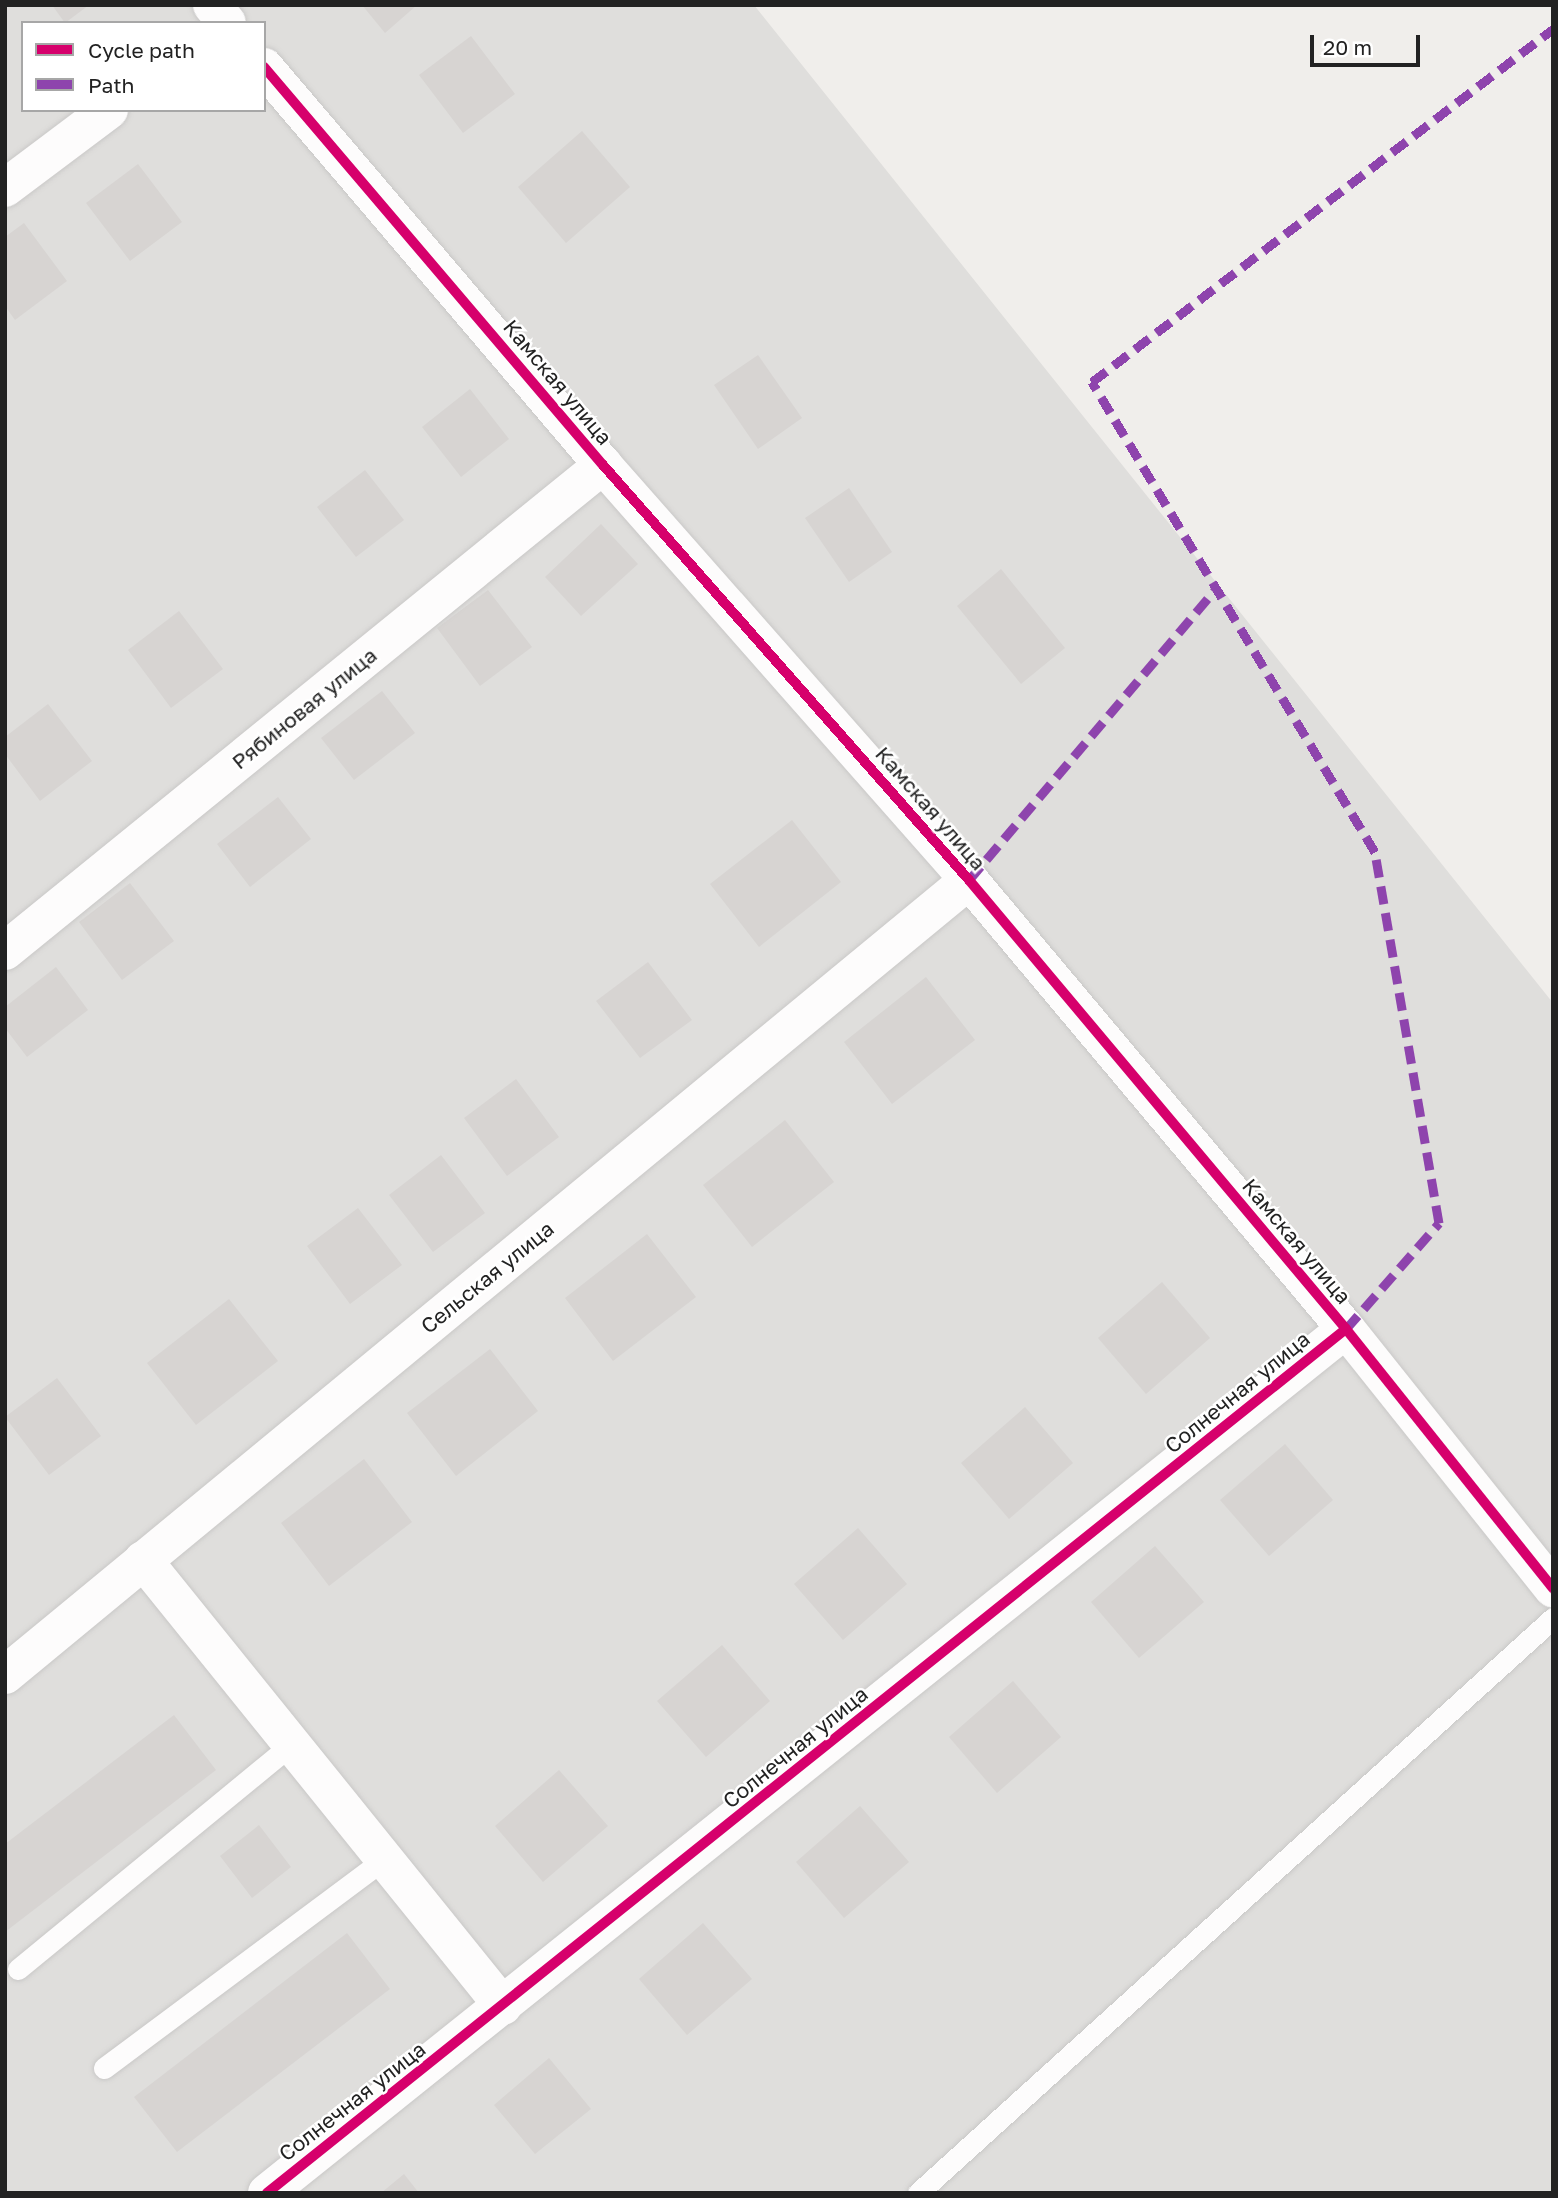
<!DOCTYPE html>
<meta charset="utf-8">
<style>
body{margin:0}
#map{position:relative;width:1558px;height:2198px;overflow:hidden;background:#f0eeeb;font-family:"Golos Text",sans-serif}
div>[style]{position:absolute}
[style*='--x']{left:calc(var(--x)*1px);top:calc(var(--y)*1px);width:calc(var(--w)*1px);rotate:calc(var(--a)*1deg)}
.residential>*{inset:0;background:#dfdedc}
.building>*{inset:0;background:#d7d4d2}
.roads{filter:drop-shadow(0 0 2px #c9c8c7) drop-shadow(0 0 2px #c9c8c7)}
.service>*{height:21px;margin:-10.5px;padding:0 10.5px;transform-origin:10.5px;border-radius:10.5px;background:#fdfcfc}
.minor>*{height:38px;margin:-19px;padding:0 19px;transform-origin:19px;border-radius:19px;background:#fdfcfc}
.quiet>*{height:9px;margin-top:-4.5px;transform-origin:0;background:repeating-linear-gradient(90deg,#8e44ad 0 18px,transparent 0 27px)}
.cycleway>*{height:10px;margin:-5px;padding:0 5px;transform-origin:5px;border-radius:5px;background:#d6006c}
span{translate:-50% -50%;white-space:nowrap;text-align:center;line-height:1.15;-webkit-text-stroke:5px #fff;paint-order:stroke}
.street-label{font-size:21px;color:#222}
.frame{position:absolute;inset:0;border:7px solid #222;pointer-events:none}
.legend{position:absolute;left:21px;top:21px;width:245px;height:91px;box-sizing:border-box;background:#fff;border:2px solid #a7a7a7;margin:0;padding:9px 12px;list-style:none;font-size:21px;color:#222}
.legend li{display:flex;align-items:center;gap:14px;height:35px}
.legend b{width:35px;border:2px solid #a7a7a7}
.scale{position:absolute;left:1310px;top:35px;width:110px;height:32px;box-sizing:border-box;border:4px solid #222;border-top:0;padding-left:9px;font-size:21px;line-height:24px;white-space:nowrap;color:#222;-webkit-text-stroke:5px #fff;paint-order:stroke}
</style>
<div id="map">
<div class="residential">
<i style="clip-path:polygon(evenodd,5px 5px,754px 5px,1553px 1003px,1553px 2193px,5px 2193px,5px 5px,23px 23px,264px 23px,264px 110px,23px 110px,23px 23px)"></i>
</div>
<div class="building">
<i style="clip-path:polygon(52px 5px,89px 5px,65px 23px)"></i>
<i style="clip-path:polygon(362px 5px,417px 5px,385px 33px)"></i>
<i style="clip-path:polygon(471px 36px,515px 94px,463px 133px,419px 75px)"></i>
<i style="clip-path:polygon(582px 131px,630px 187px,566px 243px,518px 187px)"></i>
<i style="clip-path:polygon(138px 164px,182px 222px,130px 261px,86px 203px)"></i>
<i style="clip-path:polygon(24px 223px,67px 281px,15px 320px,5px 306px,5px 237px)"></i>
<i style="clip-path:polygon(758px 355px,802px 418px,758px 449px,714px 385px)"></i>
<i style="clip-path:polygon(470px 389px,509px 439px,461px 477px,422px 427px)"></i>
<i style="clip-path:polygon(365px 470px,404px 520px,356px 557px,317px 507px)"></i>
<i style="clip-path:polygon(849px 488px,892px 552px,849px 582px,805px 518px)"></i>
<i style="clip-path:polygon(601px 524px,638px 564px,581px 616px,545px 577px)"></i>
<i style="clip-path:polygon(1001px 569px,1065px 648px,1021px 684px,957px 606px)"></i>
<i style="clip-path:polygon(488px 590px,532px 647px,480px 686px,437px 628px)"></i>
<i style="clip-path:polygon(179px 611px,223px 669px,171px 708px,128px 650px)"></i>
<i style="clip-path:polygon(382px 691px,415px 733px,354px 780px,321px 738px)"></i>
<i style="clip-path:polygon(48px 704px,92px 761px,40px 801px,5px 754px,5px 737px)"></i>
<i style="clip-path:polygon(278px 797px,311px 839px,250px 887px,217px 844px)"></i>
<i style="clip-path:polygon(792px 820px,841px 882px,759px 947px,710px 884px)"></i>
<i style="clip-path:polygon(130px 883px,174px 941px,122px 980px,79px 922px)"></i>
<i style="clip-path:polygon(648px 962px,692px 1020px,640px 1058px,596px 1001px)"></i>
<i style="clip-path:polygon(56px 967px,88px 1010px,27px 1057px,5px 1028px,5px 1007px)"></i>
<i style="clip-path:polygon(926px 977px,975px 1040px,892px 1104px,844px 1042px)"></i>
<i style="clip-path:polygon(516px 1079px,559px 1137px,507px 1176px,464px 1118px)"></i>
<i style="clip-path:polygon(785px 1120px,834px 1182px,752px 1247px,703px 1185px)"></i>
<i style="clip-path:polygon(441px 1155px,485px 1213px,433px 1252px,389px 1195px)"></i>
<i style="clip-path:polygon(358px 1208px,402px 1265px,350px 1304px,307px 1246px)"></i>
<i style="clip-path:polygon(647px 1234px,696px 1297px,613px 1361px,565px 1298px)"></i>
<i style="clip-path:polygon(1162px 1282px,1210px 1338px,1146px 1394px,1098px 1338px)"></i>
<i style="clip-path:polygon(229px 1299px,278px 1361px,196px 1425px,147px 1363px)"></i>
<i style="clip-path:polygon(490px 1349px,538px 1411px,456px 1476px,407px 1413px)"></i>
<i style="clip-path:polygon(57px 1378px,101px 1436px,49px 1475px,5px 1417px)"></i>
<i style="clip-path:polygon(1025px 1407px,1073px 1463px,1009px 1519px,961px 1463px)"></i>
<i style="clip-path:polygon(1285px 1444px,1333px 1500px,1269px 1556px,1220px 1500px)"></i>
<i style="clip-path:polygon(364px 1459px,412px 1522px,329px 1586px,281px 1523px)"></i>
<i style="clip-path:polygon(858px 1528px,907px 1584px,843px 1640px,794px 1584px)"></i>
<i style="clip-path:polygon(1155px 1546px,1204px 1602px,1139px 1658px,1091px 1602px)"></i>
<i style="clip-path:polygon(722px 1645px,770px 1701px,706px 1757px,657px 1701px)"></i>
<i style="clip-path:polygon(1013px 1681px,1061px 1737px,997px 1793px,949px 1737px)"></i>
<i style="clip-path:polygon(174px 1715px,216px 1770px,5px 1932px,5px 1844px)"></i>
<i style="clip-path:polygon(559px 1770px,608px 1826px,543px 1882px,495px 1826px)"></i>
<i style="clip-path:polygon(860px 1806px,909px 1862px,844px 1918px,796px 1862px)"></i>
<i style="clip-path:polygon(259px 1825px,291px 1867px,252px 1898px,220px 1856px)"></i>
<i style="clip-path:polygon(703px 1923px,752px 1979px,687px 2035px,639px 1979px)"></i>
<i style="clip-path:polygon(347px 1933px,390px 1989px,177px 2152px,134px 2097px)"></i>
<i style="clip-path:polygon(549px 2058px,591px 2109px,535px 2154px,494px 2105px)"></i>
<i style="clip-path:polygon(404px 2174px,419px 2193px,381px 2193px)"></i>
</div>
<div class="roads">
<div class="service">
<i style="--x:18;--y:1969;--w:355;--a:-39.4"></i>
<i style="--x:104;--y:2068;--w:349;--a:-36.7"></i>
<i style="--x:918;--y:2193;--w:857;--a:-42.16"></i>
</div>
<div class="minor">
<i style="--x:212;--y:5;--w:23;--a:50"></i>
<i style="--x:264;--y:67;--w:523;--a:49.58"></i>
<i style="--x:603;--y:465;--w:553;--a:48.59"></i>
<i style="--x:969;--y:880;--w:586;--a:49.98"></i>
<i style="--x:1346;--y:1329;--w:332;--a:51.4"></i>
<i style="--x:5;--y:188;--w:130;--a:-36.9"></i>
<i style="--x:5;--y:951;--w:771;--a:-39.1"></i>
<i style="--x:143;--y:1560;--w:573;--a:51.09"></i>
<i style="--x:5;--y:1675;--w:1250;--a:-39.51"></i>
<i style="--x:267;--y:2193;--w:1382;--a:-38.69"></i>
</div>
</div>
<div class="quiet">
<i style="--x:969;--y:880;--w:382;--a:-49.7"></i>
<i style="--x:1346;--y:1329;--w:141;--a:-48.7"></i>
<i style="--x:1439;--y:1223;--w:376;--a:-99.8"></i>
<i style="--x:1375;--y:852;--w:549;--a:-121.05"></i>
<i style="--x:1092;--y:382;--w:581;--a:-37.44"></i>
</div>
<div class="cycleway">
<i style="--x:264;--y:67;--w:523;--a:49.58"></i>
<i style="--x:603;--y:465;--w:553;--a:48.59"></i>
<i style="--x:969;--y:880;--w:586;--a:49.98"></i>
<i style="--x:1346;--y:1329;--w:332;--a:51.4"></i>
<i style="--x:267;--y:2193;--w:1382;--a:-38.69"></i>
</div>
<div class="street-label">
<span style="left:558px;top:382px;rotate:50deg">Камская улица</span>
<span style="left:304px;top:708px;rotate:-39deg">Рябиновая улица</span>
<span style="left:931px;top:808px;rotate:49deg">Камская улица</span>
<span style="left:1297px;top:1241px;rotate:50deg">Камская улица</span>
<span style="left:487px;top:1277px;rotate:-39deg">Сельская улица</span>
<span style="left:1237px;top:1392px;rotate:-39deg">Солнечная улица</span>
<span style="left:795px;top:1747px;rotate:-39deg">Солнечная улица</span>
<span style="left:352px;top:2101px;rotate:-38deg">Солнечная улица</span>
</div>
<div class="frame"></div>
<ul class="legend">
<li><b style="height:9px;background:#d6006c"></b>Cycle path</li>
<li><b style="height:9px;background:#8e44ad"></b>Path</li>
</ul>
<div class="scale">20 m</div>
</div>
